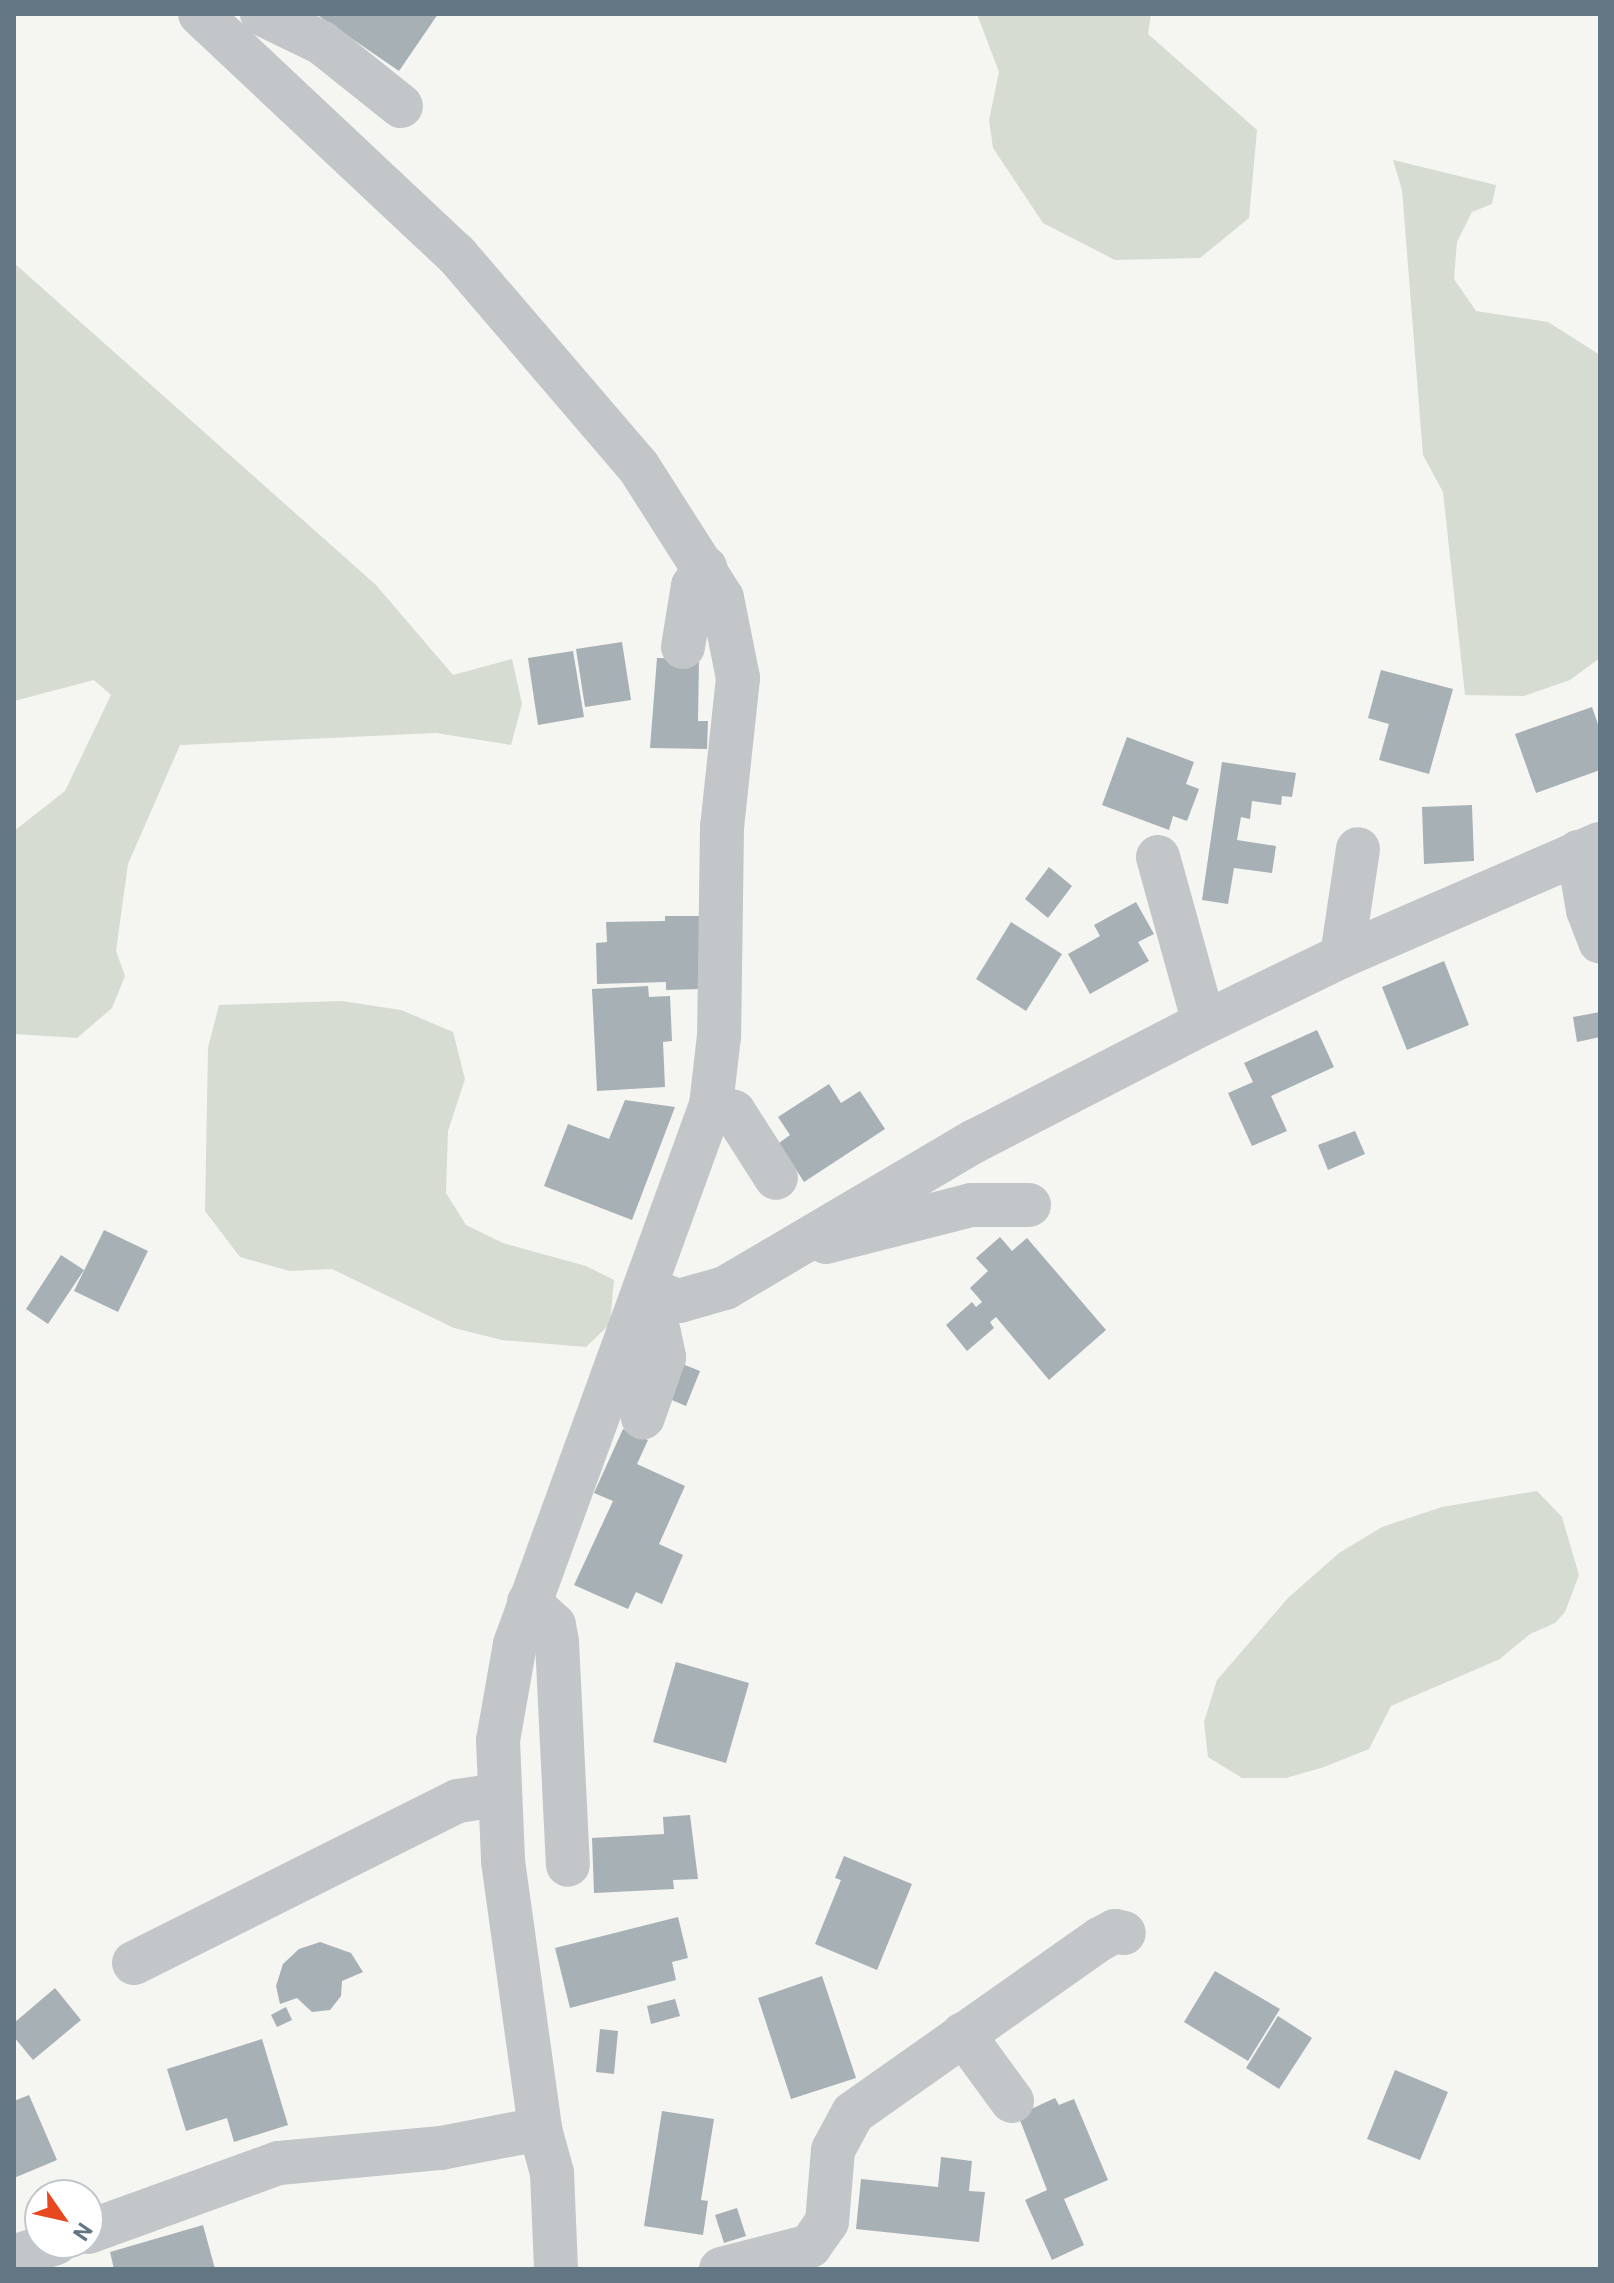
<!DOCTYPE html>
<style>
body{margin:0}
#map{position:relative;width:1614px;height:2283px;overflow:hidden;background:#f5f5f1;font-family:Roboto,sans-serif}
div>[style]{position:absolute}
[style*='--x']{left:calc(var(--x)*1px);top:calc(var(--y)*1px);width:calc(var(--w)*1px);rotate:calc(var(--a)*1deg)}
.green>*{inset:0;background:#d6dcd2}
.building>*{inset:0;background:#a7b0b5}
.minor>*{height:44px;margin:-22px;padding:0 22px;transform-origin:22px;border-radius:22px;background:#c2c6c9}
span{translate:-50% -50%;white-space:nowrap;text-align:center;line-height:1.15;-webkit-text-stroke:8px #fff;paint-order:stroke}
.frame{position:absolute;inset:0;border:16px solid #637683;pointer-events:none}
.north{position:absolute;left:24px;top:2179px;width:80px;height:80px;box-sizing:border-box;background:#fff;border:2px solid #c1c8cd;border-radius:50%;rotate:124deg;font-size:22px;font-weight:700;line-height:32px;text-align:center;color:#637683}
.north::after{content:'';display:block;margin:auto;width:28px;height:36px;background:#e74820;clip-path:polygon(50% 0,100% 100%,50% 72%,0 100%)}
</style>
<div id="map">
<div class="green">
<i style="clip-path:polygon(977px 14px,1151px 14px,1148px 34px,1257px 130px,1249px 218px,1200px 258px,1115px 260px,1043px 223px,993px 148px,989px 120px,999px 72px)"></i>
<i style="clip-path:polygon(1393px 160px,1496px 185px,1492px 204px,1472px 212px,1457px 242px,1454px 279px,1476px 311px,1548px 322px,1600px 355px,1600px 658px,1570px 680px,1524px 696px,1465px 695px,1443px 492px,1423px 455px,1402px 190px)"></i>
<i style="clip-path:polygon(14px 263px,376px 585px,453px 675px,512px 659px,522px 704px,511px 745px,436px 733px,180px 745px,128px 864px,116px 951px,125px 976px,112px 1008px,77px 1038px,14px 1034px,14px 831px,65px 791px,111px 695px,94px 680px,14px 701px)"></i>
<i style="clip-path:polygon(342px 1001px,401px 1010px,453px 1032px,465px 1079px,448px 1131px,446px 1193px,466px 1225px,503px 1243px,586px 1266px,614px 1280px,610px 1324px,586px 1347px,502px 1340px,454px 1328px,332px 1269px,290px 1271px,240px 1257px,205px 1211px,208px 1048px,219px 1005px)"></i>
<i style="clip-path:polygon(1537px 1491px,1562px 1517px,1579px 1575px,1565px 1612px,1555px 1623px,1530px 1634px,1500px 1659px,1391px 1706px,1369px 1749px,1324px 1767px,1286px 1778px,1242px 1778px,1208px 1757px,1204px 1722px,1217px 1680px,1288px 1598px,1339px 1553px,1382px 1527px,1442px 1507px)"></i>
</div>
<div class="building">
<i style="clip-path:polygon(316px 14px,438px 14px,399px 71px)"></i>
<i style="clip-path:polygon(622px 642px,631px 700px,585px 707px,576px 649px)"></i>
<i style="clip-path:polygon(573px 651px,584px 717px,538px 725px,528px 658px)"></i>
<i style="clip-path:polygon(657px 658px,699px 659px,698px 721px,708px 721px,707px 749px,650px 748px)"></i>
<i style="clip-path:polygon(1381px 670px,1453px 689px,1429px 774px,1379px 760px,1389px 724px,1368px 718px)"></i>
<i style="clip-path:polygon(1592px 707px,1600px 730px,1600px 770px,1536px 793px,1515px 734px)"></i>
<i style="clip-path:polygon(1127px 737px,1194px 762px,1186px 784px,1199px 789px,1187px 821px,1173px 816px,1169px 830px,1102px 805px)"></i>
<i style="clip-path:polygon(1222px 762px,1296px 773px,1292px 797px,1282px 796px,1281px 805px,1252px 801px,1250px 819px,1241px 817px,1237px 840px,1276px 846px,1272px 873px,1234px 868px,1228px 904px,1202px 900px)"></i>
<i style="clip-path:polygon(1472px 805px,1474px 861px,1424px 864px,1422px 807px)"></i>
<i style="clip-path:polygon(1049px 867px,1072px 886px,1048px 918px,1025px 899px)"></i>
<i style="clip-path:polygon(1136px 902px,1154px 934px,1138px 942px,1149px 961px,1090px 994px,1068px 954px,1100px 936px,1094px 925px)"></i>
<i style="clip-path:polygon(665px 916px,701px 916px,702px 989px,666px 990px,666px 982px,597px 984px,596px 943px,607px 942px,606px 922px,665px 921px)"></i>
<i style="clip-path:polygon(1011px 922px,1062px 954px,1026px 1011px,976px 979px)"></i>
<i style="clip-path:polygon(1444px 961px,1469px 1025px,1407px 1050px,1382px 987px)"></i>
<i style="clip-path:polygon(648px 986px,649px 997px,670px 996px,672px 1041px,663px 1042px,665px 1087px,597px 1091px,592px 989px)"></i>
<i style="clip-path:polygon(1600px 1012px,1600px 1037px,1577px 1042px,1573px 1017px)"></i>
<i style="clip-path:polygon(1317px 1030px,1334px 1067px,1271px 1096px,1287px 1131px,1252px 1146px,1228px 1093px,1253px 1082px,1244px 1063px)"></i>
<i style="clip-path:polygon(829px 1084px,841px 1103px,860px 1091px,885px 1129px,804px 1182px,779px 1143px,790px 1135px,778px 1117px)"></i>
<i style="clip-path:polygon(625px 1100px,675px 1107px,632px 1220px,544px 1186px,568px 1124px,609px 1139px)"></i>
<i style="clip-path:polygon(1355px 1131px,1365px 1154px,1328px 1170px,1318px 1145px)"></i>
<i style="clip-path:polygon(104px 1230px,148px 1251px,118px 1312px,74px 1291px)"></i>
<i style="clip-path:polygon(1000px 1237px,1012px 1251px,1027px 1238px,1106px 1330px,1049px 1380px,996px 1317px,990px 1322px,994px 1328px,967px 1351px,946px 1325px,972px 1302px,976px 1307px,982px 1302px,970px 1288px,988px 1271px,976px 1258px)"></i>
<i style="clip-path:polygon(61px 1255px,84px 1270px,48px 1324px,26px 1309px)"></i>
<i style="clip-path:polygon(680px 1363px,700px 1371px,686px 1406px,667px 1398px)"></i>
<i style="clip-path:polygon(623px 1429px,648px 1440px,637px 1464px,685px 1486px,659px 1544px,683px 1555px,662px 1604px,636px 1592px,628px 1609px,574px 1585px,613px 1501px,594px 1493px)"></i>
<i style="clip-path:polygon(676px 1662px,749px 1683px,726px 1763px,653px 1742px)"></i>
<i style="clip-path:polygon(690px 1815px,698px 1879px,673px 1880px,674px 1889px,594px 1893px,592px 1838px,664px 1834px,663px 1817px)"></i>
<i style="clip-path:polygon(844px 1856px,912px 1884px,877px 1970px,815px 1944px,841px 1880px,835px 1878px)"></i>
<i style="clip-path:polygon(678px 1917px,688px 1958px,672px 1962px,676px 1980px,570px 2008px,555px 1948px)"></i>
<i style="clip-path:polygon(320px 1942px,351px 1953px,363px 1972px,342px 1981px,341px 1996px,330px 2010px,312px 2012px,297px 1998px,280px 2004px,276px 1986px,283px 1964px,299px 1949px)"></i>
<i style="clip-path:polygon(1215px 1971px,1280px 2009px,1248px 2061px,1184px 2022px)"></i>
<i style="clip-path:polygon(822px 1976px,856px 2078px,791px 2099px,758px 1998px)"></i>
<i style="clip-path:polygon(55px 1988px,81px 2020px,33px 2060px,14px 2037px,14px 2023px)"></i>
<i style="clip-path:polygon(675px 1999px,680px 2016px,651px 2024px,647px 2006px)"></i>
<i style="clip-path:polygon(286px 2007px,292px 2020px,277px 2027px,271px 2015px)"></i>
<i style="clip-path:polygon(1278px 2016px,1312px 2038px,1279px 2089px,1246px 2068px)"></i>
<i style="clip-path:polygon(600px 2029px,618px 2031px,614px 2074px,596px 2072px)"></i>
<i style="clip-path:polygon(262px 2039px,288px 2125px,234px 2142px,227px 2118px,186px 2131px,167px 2069px)"></i>
<i style="clip-path:polygon(1395px 2070px,1448px 2092px,1420px 2160px,1367px 2139px)"></i>
<i style="clip-path:polygon(29px 2095px,57px 2160px,14px 2178px,14px 2101px)"></i>
<i style="clip-path:polygon(1055px 2098px,1059px 2105px,1074px 2099px,1108px 2180px,1064px 2199px,1084px 2245px,1052px 2260px,1025px 2200px,1047px 2190px,1018px 2115px)"></i>
<i style="clip-path:polygon(662px 2111px,714px 2119px,701px 2200px,708px 2201px,703px 2235px,644px 2226px)"></i>
<i style="clip-path:polygon(941px 2157px,972px 2161px,969px 2191px,985px 2192px,979px 2242px,856px 2229px,861px 2179px,938px 2187px)"></i>
<i style="clip-path:polygon(737px 2208px,746px 2236px,724px 2243px,715px 2215px)"></i>
<i style="clip-path:polygon(203px 2225px,215px 2269px,114px 2269px,110px 2252px)"></i>
</div>
<div class="minor">
<i style="--x:200;--y:14;--w:351;--a:43.2"></i>
<i style="--x:456;--y:254;--w:279;--a:49.4"></i>
<i style="--x:638;--y:466;--w:156;--a:57.5"></i>
<i style="--x:722;--y:598;--w:82;--a:78.7"></i>
<i style="--x:738;--y:678;--w:150;--a:96.1"></i>
<i style="--x:722;--y:827;--w:209;--a:90.8"></i>
<i style="--x:719;--y:1036;--w:69;--a:96.6"></i>
<i style="--x:711;--y:1105;--w:574;--a:109.98"></i>
<i style="--x:515;--y:1644;--w:97;--a:100"></i>
<i style="--x:498;--y:1740;--w:121;--a:87.6"></i>
<i style="--x:503;--y:1861;--w:271;--a:82.1"></i>
<i style="--x:540;--y:2129;--w:46;--a:74.7"></i>
<i style="--x:552;--y:2173;--w:96;--a:87.6"></i>
<i style="--x:262;--y:14;--w:67;--a:25.8"></i>
<i style="--x:322;--y:43;--w:101;--a:38.6"></i>
<i style="--x:683;--y:647;--w:62;--a:-80.7"></i>
<i style="--x:693;--y:586;--w:22;--a:-56"></i>
<i style="--x:1578;--y:852;--w:59;--a:80.2"></i>
<i style="--x:1588;--y:910;--w:34;--a:69"></i>
<i style="--x:1158;--y:857;--w:172;--a:74.5"></i>
<i style="--x:1342;--y:956;--w:108;--a:-81.5"></i>
<i style="--x:711;--y:1105;--w:24;--a:17"></i>
<i style="--x:734;--y:1112;--w:78;--a:57.5"></i>
<i style="--x:826;--y:1242;--w:150;--a:-14.3"></i>
<i style="--x:971;--y:1205;--w:58;--a:0"></i>
<i style="--x:647;--y:1289;--w:34;--a:21"></i>
<i style="--x:679;--y:1301;--w:48;--a:-15.8"></i>
<i style="--x:725;--y:1288;--w:290;--a:-30.5"></i>
<i style="--x:975;--y:1141;--w:258;--a:-27.3"></i>
<i style="--x:1204;--y:1023;--w:153;--a:-25.9"></i>
<i style="--x:1342;--y:956;--w:281;--a:-23.5"></i>
<i style="--x:641;--y:1304;--w:34;--a:58"></i>
<i style="--x:659;--y:1333;--w:25;--a:78"></i>
<i style="--x:664;--y:1357;--w:64;--a:109.3"></i>
<i style="--x:529;--y:1602;--w:34;--a:43"></i>
<i style="--x:554;--y:1625;--w:17;--a:80"></i>
<i style="--x:557;--y:1642;--w:223;--a:87.2"></i>
<i style="--x:134;--y:1963;--w:362;--a:-26.6"></i>
<i style="--x:458;--y:1801;--w:40;--a:-8.5"></i>
<i style="--x:963;--y:2034;--w:83;--a:53.8"></i>
<i style="--x:88;--y:2232;--w:203;--a:-19.9"></i>
<i style="--x:279;--y:2163;--w:163;--a:-5.3"></i>
<i style="--x:441;--y:2148;--w:101;--a:-10.9"></i>
<i style="--x:14;--y:2257;--w:44;--a:-18.4"></i>
<i style="--x:721;--y:2269;--w:92;--a:-14.5"></i>
<i style="--x:810;--y:2246;--w:29;--a:-55"></i>
<i style="--x:827;--y:2222;--w:72;--a:-85.2"></i>
<i style="--x:833;--y:2150;--w:42;--a:-61.6"></i>
<i style="--x:853;--y:2113;--w:302;--a:-35.2"></i>
<i style="--x:1100;--y:1939;--w:17;--a:-28"></i>
<i style="--x:1115;--y:1931;--w:9;--a:13"></i>
</div>
<div class="frame"></div>
<div class="north">N</div>
</div>
